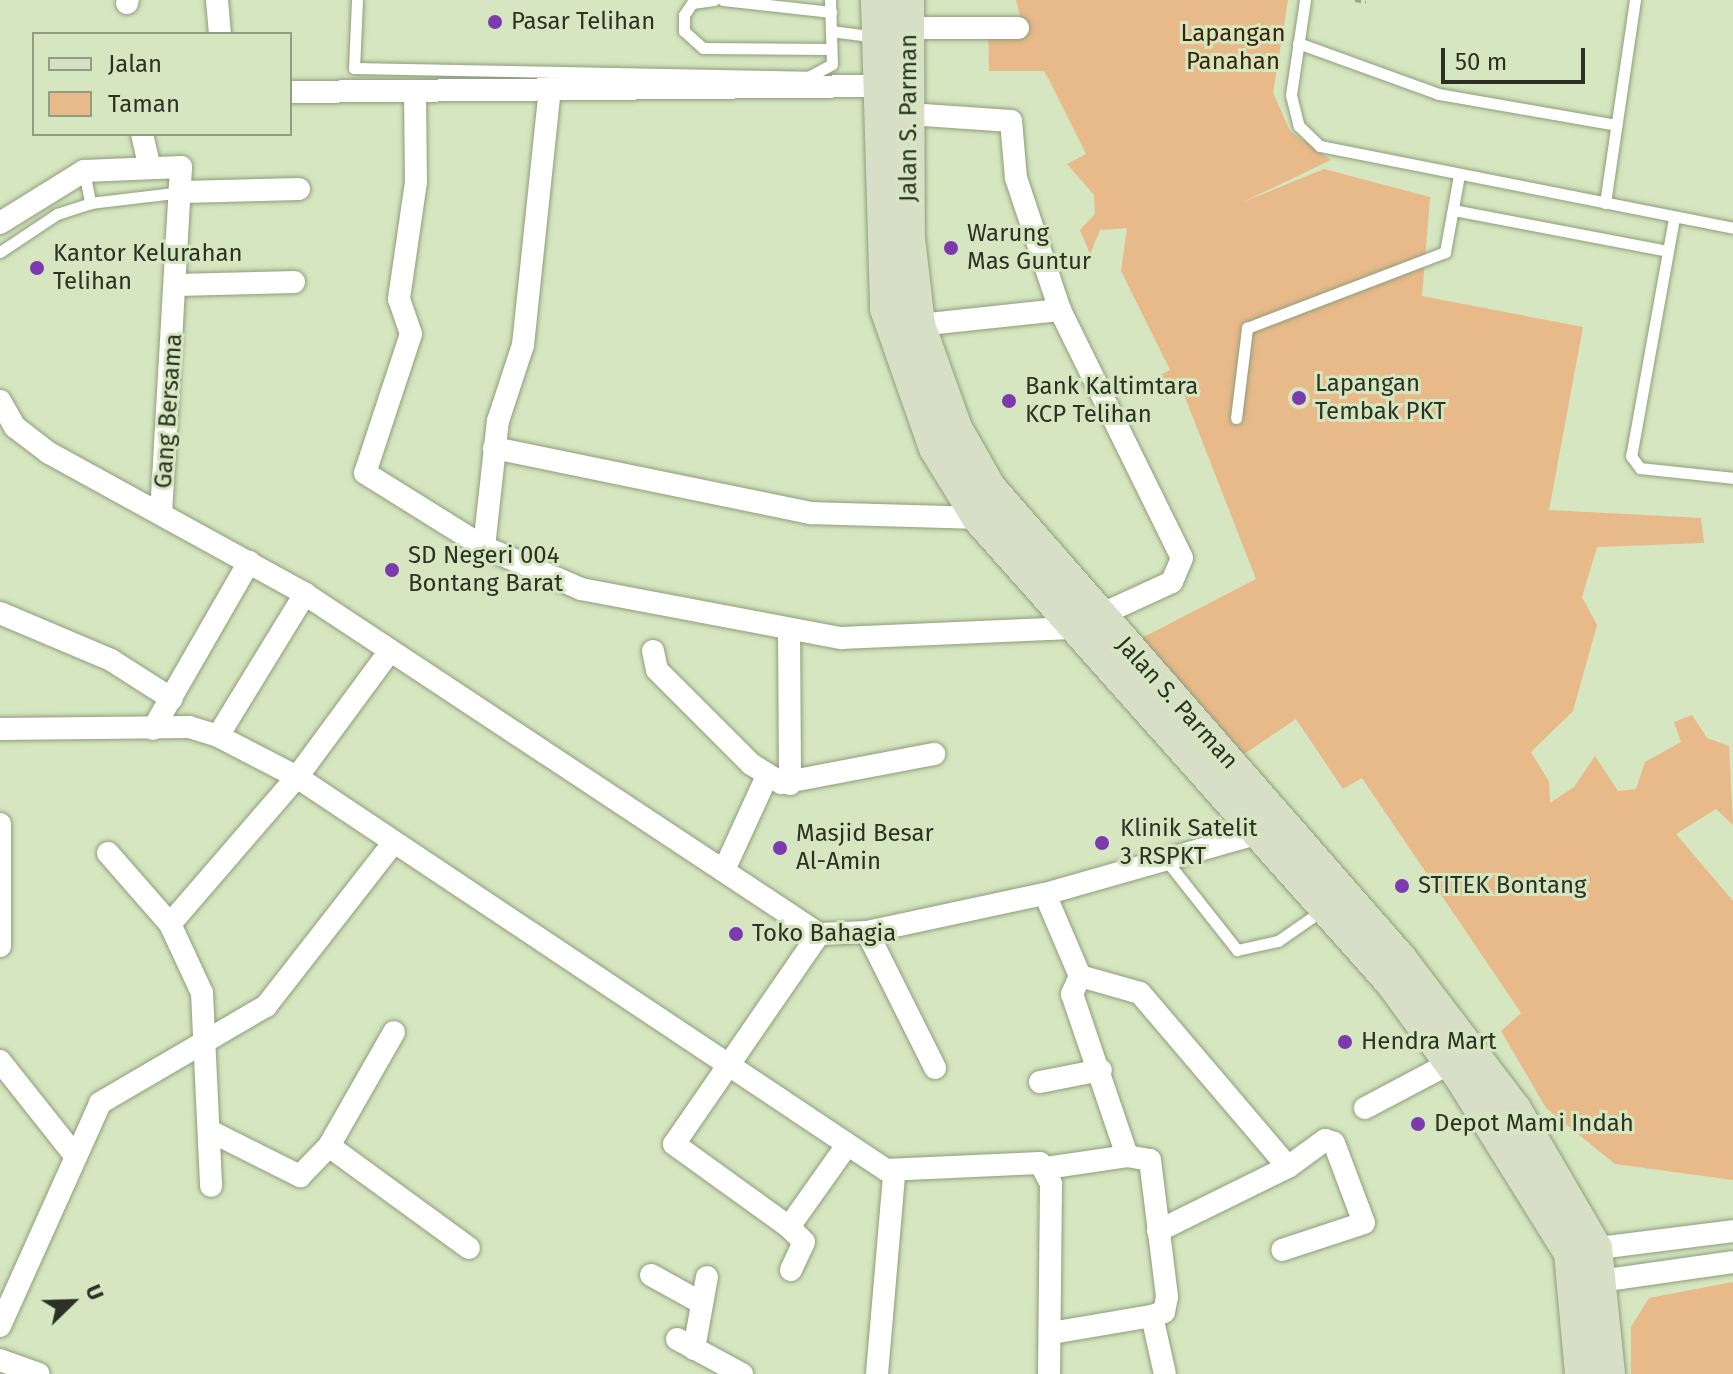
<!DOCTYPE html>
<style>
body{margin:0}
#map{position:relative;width:1733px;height:1374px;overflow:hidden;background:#d5e6c0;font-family:"Fira Sans",sans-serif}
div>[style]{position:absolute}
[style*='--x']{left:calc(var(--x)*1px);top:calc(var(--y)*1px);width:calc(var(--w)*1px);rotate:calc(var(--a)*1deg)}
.green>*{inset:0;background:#e8b989}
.path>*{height:3px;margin-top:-1.5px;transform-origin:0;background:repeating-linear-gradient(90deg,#9aa789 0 6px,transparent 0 10px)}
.roads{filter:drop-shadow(0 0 2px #8e9e7a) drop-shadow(0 0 2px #8e9e7a)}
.service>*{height:11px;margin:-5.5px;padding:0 5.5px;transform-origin:5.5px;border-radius:5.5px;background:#fff}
.minor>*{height:22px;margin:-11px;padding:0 11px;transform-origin:11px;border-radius:11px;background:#fff}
.secondary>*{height:32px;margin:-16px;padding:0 16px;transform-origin:16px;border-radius:16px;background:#d7e0c7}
.dots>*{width:22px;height:22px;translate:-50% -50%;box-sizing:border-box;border:4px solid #d5e6c0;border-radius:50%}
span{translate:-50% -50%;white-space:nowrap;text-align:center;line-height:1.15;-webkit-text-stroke:6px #d5e6c0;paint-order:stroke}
.poi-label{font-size:24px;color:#2b3223}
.left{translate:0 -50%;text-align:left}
.park-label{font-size:24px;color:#3d2406}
.street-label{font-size:24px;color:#2b3223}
.legend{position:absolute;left:32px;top:32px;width:260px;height:104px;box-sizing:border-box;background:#d5e6c0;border:2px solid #919e81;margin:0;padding:10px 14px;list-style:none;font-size:24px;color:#2b3223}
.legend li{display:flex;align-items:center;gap:16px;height:40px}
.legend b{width:40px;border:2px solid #919e81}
.north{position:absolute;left:32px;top:1262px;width:80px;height:80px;-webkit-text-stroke:6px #d5e6c0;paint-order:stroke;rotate:67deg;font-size:22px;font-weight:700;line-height:32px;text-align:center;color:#2b3223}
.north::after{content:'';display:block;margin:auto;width:28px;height:36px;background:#2b3223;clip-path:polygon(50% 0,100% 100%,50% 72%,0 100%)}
.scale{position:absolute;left:1441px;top:48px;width:144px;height:36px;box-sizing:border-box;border:4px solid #2b3223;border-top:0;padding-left:10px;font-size:24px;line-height:28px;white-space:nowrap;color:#2b3223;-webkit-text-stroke:6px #d5e6c0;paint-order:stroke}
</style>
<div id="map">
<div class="green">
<i style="clip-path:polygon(1016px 0,1288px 0,1273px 93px,1290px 131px,1331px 160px,1241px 203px,1324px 169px,1430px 197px,1422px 296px,1583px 327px,1549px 510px,1701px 518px,1704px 543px,1597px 547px,1582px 597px,1597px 625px,1573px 711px,1531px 752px,1549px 782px,1550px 803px,1574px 787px,1595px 756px,1618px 791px,1636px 789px,1645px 762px,1681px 742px,1674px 722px,1692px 715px,1707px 738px,1729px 746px,1733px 825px,1716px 809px,1676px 834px,1733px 901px,1733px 1180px,1615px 1164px,1546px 1108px,1501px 1031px,1521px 1013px,1362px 778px,1343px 789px,1296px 719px,1238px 758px,1140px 639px,1256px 579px,1181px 387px,1157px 395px,1150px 380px,1170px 370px,1121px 271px,1127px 228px,1100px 230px,1090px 254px,1080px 230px,1095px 214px,1094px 195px,1067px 164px,1086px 154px,1049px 80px,1044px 71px,989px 71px,988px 30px,1023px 29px)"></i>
<i style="clip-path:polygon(1733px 1282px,1733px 1374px,1631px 1374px,1631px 1327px,1649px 1298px)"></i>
</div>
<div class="path">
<i style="--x:1355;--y:0;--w:11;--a:10"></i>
</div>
<div class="roads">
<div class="service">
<i style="--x:357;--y:0;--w:68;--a:92.5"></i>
<i style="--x:354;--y:68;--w:454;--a:1.1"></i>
<i style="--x:808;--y:77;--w:27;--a:-28"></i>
<i style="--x:832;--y:64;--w:64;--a:-91.8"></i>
<i style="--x:714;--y:0;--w:22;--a:172"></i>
<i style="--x:692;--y:3;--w:14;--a:124"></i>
<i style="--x:684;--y:15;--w:16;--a:90"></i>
<i style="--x:684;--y:31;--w:25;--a:42"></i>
<i style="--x:703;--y:48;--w:128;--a:0.4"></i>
<i style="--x:723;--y:0;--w:109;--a:6.3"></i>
<i style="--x:1305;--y:0;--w:96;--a:98.4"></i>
<i style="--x:1291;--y:95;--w:32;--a:76"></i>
<i style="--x:1299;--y:126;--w:29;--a:44"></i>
<i style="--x:1320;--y:146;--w:421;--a:11.2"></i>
<i style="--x:831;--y:31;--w:46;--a:7.4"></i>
<i style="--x:1298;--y:43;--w:150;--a:19.9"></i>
<i style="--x:1439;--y:94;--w:180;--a:9.9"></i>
<i style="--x:84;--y:171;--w:33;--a:79"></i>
<i style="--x:1605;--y:203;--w:205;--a:-81.6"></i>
<i style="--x:1453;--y:210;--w:218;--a:10.8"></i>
<i style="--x:1674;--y:218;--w:242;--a:100.2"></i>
<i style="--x:1631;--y:456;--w:15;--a:53"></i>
<i style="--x:1640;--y:468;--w:94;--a:6.1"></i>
<i style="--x:0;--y:252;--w:69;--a:-33.7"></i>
<i style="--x:57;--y:214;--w:35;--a:-18"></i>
<i style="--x:90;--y:203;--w:93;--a:-6.8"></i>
<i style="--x:1236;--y:418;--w:91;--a:-83"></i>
<i style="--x:1247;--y:328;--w:212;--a:-21"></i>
<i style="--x:1445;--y:252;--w:78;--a:-79.7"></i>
<i style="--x:1166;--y:860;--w:115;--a:51.7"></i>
<i style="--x:1237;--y:950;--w:42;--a:-12.4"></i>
<i style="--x:1278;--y:941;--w:56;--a:-34.8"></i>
</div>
<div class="minor">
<i style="--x:217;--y:0;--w:34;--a:85"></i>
<i style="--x:127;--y:3;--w:3;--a:-72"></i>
<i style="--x:909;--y:28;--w:109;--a:0"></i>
<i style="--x:415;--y:91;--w:91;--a:89.4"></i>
<i style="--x:416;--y:182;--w:118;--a:98.3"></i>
<i style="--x:399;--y:299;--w:37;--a:71"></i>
<i style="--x:411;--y:334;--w:146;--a:108.3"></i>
<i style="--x:365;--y:473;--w:140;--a:31.9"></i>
<i style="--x:484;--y:547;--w:106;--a:23.4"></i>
<i style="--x:581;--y:589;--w:265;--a:10.7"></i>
<i style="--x:841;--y:638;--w:231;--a:-2.5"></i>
<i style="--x:290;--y:92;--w:588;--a:-0.58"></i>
<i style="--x:909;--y:114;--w:102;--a:3.9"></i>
<i style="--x:1011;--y:121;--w:57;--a:85"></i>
<i style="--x:1016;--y:178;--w:139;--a:71.6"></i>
<i style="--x:1060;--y:310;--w:276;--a:63.8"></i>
<i style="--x:1182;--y:558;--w:26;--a:113"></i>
<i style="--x:1172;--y:582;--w:81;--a:155.3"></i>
<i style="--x:142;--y:134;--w:32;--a:77"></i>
<i style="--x:183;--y:192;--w:116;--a:-1.5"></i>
<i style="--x:0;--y:223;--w:99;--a:-31.8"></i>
<i style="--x:84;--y:171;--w:97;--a:-2.4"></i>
<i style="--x:181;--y:167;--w:346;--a:93.3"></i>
<i style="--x:178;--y:285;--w:116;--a:-1.5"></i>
<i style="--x:919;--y:325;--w:142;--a:-6.1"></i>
<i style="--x:0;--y:401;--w:30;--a:60"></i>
<i style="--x:15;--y:427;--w:43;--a:37.4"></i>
<i style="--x:49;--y:453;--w:292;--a:28.8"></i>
<i style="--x:305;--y:594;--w:616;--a:33.48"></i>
<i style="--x:819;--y:934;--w:48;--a:-2.4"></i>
<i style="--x:867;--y:932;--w:182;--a:-12.1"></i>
<i style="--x:1045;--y:894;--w:223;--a:-15.9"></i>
<i style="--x:494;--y:448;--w:324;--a:11.6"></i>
<i style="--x:811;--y:513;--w:167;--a:1.7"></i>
<i style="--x:484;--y:547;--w:127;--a:-83.7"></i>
<i style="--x:498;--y:421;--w:80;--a:-71.8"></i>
<i style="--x:523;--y:345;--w:258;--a:-84"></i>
<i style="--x:0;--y:613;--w:121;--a:22.9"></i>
<i style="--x:111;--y:660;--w:72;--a:32.6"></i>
<i style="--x:789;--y:629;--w:155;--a:89.6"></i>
<i style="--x:653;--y:651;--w:19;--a:78"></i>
<i style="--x:657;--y:670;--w:133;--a:45"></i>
<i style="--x:751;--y:764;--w:36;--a:32"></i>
<i style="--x:782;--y:783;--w:155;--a:-10.8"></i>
<i style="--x:0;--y:729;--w:189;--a:-0.6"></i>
<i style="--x:189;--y:727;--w:30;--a:17"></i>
<i style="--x:218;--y:736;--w:89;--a:27.4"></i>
<i style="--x:297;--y:777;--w:708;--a:33.71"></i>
<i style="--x:886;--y:1170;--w:154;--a:-2.6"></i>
<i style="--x:1040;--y:1163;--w:24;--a:62"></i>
<i style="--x:1051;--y:1184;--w:190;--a:90.6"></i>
<i style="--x:153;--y:729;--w:193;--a:-60.1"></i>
<i style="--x:218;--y:736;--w:167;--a:-58.5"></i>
<i style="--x:0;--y:824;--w:122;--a:90"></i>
<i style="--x:108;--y:853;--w:94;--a:48.9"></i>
<i style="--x:170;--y:924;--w:76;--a:65.1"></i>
<i style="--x:202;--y:993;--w:193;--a:87.3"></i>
<i style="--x:724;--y:870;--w:103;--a:-65.4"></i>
<i style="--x:1045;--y:894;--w:89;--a:66.9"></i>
<i style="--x:1080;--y:976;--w:62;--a:15.8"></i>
<i style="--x:1140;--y:993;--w:228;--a:49.6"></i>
<i style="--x:1288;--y:1167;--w:46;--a:-36.1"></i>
<i style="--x:1325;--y:1140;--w:9;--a:18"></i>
<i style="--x:1334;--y:1143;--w:85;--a:69.4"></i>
<i style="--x:1364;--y:1223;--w:86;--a:161.8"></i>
<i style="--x:170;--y:924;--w:194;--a:-49.2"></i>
<i style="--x:297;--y:777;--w:155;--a:-53.6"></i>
<i style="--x:867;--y:932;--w:152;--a:63.4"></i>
<i style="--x:819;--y:934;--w:255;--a:124.6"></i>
<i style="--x:674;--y:1144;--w:142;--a:35.8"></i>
<i style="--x:789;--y:1227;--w:100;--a:-54.7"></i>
<i style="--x:1080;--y:976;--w:20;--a:114"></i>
<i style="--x:1072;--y:994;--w:171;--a:71.2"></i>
<i style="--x:1127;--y:1156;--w:23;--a:10"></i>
<i style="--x:1150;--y:1160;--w:138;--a:82.9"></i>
<i style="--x:1167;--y:1297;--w:15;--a:101"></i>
<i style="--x:1164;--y:1312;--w:13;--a:162"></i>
<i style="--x:1152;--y:1316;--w:59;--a:77.4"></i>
<i style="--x:0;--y:1061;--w:116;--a:51.6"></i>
<i style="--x:1040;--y:1082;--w:62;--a:-11.1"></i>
<i style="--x:1365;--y:1108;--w:96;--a:-27.9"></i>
<i style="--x:210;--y:1131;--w:101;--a:26.6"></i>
<i style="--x:300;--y:1176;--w:42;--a:-46"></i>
<i style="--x:329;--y:1146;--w:131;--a:-60.3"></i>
<i style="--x:329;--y:1146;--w:173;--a:36.1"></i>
<i style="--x:1046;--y:1168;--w:82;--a:-8.4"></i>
<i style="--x:789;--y:1227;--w:21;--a:45"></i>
<i style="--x:804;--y:1242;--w:31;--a:115"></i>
<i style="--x:1158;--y:1231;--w:145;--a:-26.2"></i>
<i style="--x:1583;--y:1250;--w:151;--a:-7.2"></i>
<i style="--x:651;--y:1275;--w:56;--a:28.9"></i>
<i style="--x:1586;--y:1283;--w:148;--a:-8.1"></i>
<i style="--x:0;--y:1326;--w:244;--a:-65.8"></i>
<i style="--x:100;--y:1103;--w:192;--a:-30.3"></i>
<i style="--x:266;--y:1006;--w:204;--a:-52"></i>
<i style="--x:1051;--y:1333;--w:102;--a:-9.6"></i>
<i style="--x:677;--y:1339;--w:74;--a:28.3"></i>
<i style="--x:694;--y:1349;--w:73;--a:-79.8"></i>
<i style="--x:0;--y:1360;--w:41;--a:19.7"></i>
<i style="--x:877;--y:1374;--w:201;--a:-85.1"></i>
</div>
<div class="secondary">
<i style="--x:877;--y:0;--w:309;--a:88.3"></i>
<i style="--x:886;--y:309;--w:147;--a:70.6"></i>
<i style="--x:935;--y:448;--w:82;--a:58.4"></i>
<i style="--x:978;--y:518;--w:621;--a:48.33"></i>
<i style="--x:1391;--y:982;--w:115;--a:53.8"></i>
<i style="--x:1459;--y:1075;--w:210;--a:58.1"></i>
<i style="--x:1570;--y:1253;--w:121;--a:84.8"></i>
<i style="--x:908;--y:0;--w:238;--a:89.8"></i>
<i style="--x:909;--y:238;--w:88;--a:83.4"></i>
<i style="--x:919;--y:325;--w:109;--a:70.2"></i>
<i style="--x:956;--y:428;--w:69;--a:60.5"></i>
<i style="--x:990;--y:488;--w:624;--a:48.9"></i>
<i style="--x:1400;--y:958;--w:190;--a:52.7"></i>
<i style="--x:1515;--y:1109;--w:161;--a:59.8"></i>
<i style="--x:1596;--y:1248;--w:127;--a:84.1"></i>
</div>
</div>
<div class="dots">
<i style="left:495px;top:22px;background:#7c3aaf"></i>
<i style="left:951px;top:248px;background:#7c3aaf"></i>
<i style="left:37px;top:268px;background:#7c3aaf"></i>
<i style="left:1299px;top:398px;background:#7c3aaf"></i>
<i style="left:1009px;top:401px;background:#7c3aaf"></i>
<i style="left:392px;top:570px;background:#7c3aaf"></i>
<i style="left:1102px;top:843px;background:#7c3aaf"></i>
<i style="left:780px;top:848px;background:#7c3aaf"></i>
<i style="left:1402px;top:886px;background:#7c3aaf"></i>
<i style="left:736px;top:934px;background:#7c3aaf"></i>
<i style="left:1345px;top:1042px;background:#7c3aaf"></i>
<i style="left:1418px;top:1124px;background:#7c3aaf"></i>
</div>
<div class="poi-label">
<span class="left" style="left:511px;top:22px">Pasar Telihan</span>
<span class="left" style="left:967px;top:248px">Warung<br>Mas Guntur</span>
<span class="left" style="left:53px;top:268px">Kantor Kelurahan<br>Telihan</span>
<span class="left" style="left:1315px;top:398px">Lapangan<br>Tembak PKT</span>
<span class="left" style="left:1025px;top:401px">Bank Kaltimtara<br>KCP Telihan</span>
<span class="left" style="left:408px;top:570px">SD Negeri 004<br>Bontang Barat</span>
<span class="left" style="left:1120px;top:843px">Klinik Satelit<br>3 RSPKT</span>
<span class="left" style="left:796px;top:848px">Masjid Besar<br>Al-Amin</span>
<span class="left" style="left:1418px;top:886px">STITEK Bontang</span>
<span class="left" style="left:752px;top:934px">Toko Bahagia</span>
<span class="left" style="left:1361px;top:1042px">Hendra Mart</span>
<span class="left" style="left:1434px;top:1124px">Depot Mami Indah</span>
</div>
<div class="park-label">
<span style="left:1233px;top:48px">Lapangan<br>Panahan</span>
</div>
<div class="street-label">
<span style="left:909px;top:118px;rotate:-90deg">Jalan S. Parman</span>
<span style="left:169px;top:411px;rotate:-86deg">Gang Bersama</span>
<span style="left:1177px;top:703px;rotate:48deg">Jalan S. Parman</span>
</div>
<ul class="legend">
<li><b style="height:10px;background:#d7e0c7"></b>Jalan</li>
<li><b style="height:22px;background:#e8b989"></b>Taman</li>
</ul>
<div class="north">U</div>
<div class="scale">50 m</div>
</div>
